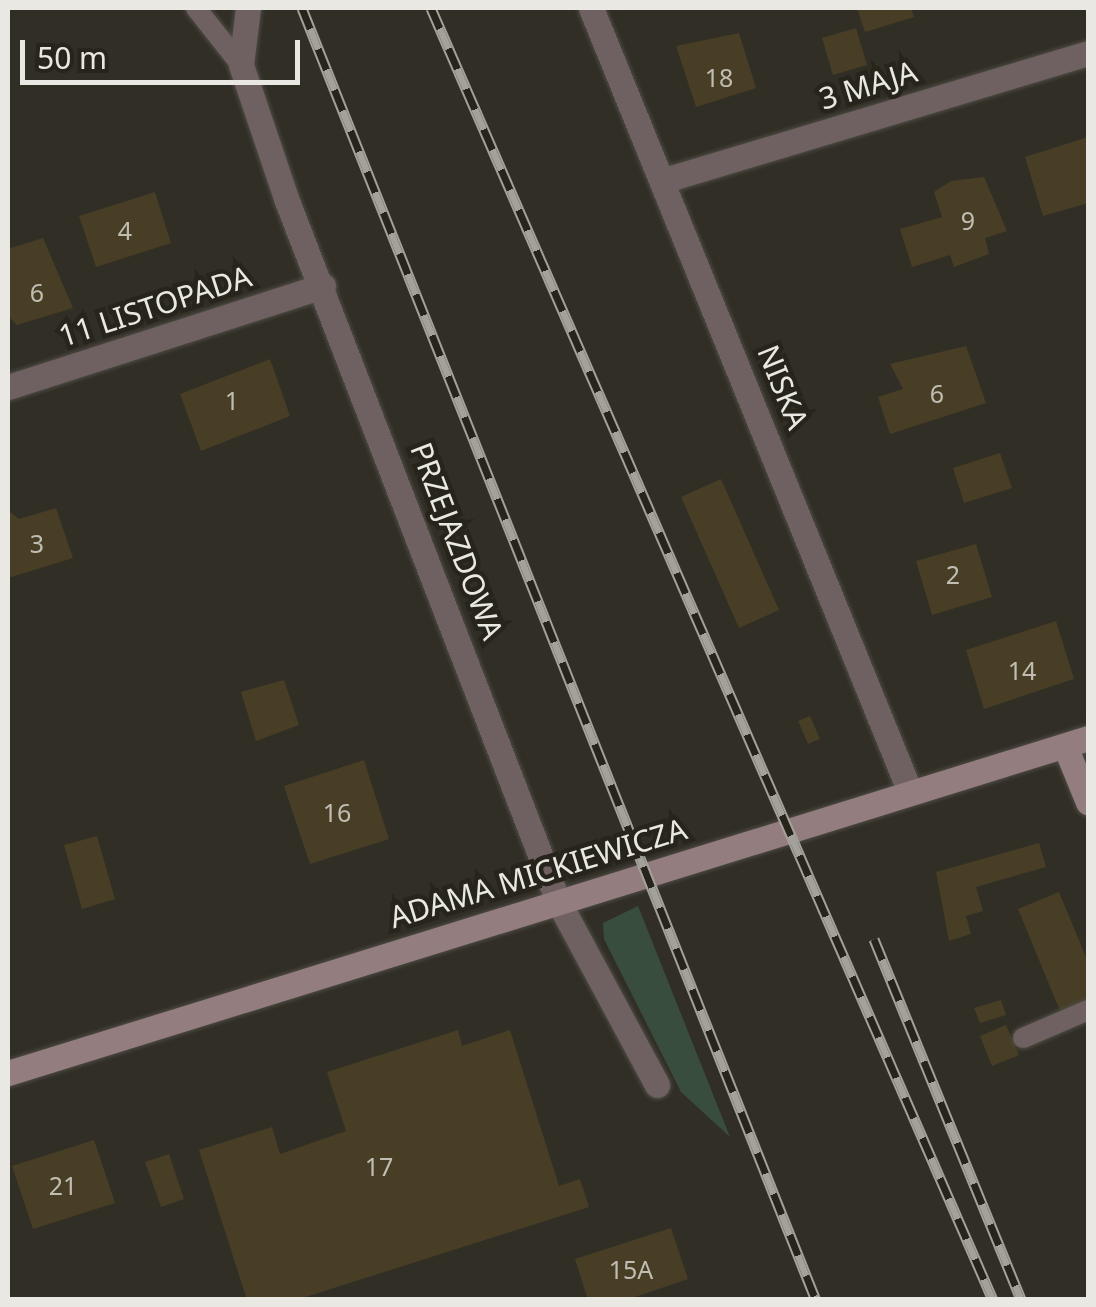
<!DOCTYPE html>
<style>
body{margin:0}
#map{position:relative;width:1096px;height:1307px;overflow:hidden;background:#312e26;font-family:"Noto Sans",sans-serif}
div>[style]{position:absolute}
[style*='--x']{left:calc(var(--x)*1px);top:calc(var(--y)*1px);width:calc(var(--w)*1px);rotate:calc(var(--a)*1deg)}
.green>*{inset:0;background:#384d3d}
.building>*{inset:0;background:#473e25}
.roads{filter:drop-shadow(0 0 2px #4e4c44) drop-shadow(0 0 2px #4e4c44)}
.lane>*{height:20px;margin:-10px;padding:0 10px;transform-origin:10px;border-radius:10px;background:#6f6162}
.street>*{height:25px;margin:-12.5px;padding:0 12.5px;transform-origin:12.5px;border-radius:12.5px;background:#6f6162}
.secondary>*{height:25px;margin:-12.5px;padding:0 12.5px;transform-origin:12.5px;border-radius:12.5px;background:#947d7f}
.rail>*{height:11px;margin-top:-5.5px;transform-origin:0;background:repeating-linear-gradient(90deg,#27241c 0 22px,#a3a19a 0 44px);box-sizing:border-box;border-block:2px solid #a3a19a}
span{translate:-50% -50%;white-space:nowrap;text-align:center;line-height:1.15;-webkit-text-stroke:9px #27241c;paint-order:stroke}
.number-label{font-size:25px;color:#c0beb3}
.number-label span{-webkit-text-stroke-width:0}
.street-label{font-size:30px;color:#e9e8e2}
.frame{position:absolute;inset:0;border:10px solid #e9e8e2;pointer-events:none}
.scale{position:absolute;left:20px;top:40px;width:280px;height:45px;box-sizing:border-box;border:5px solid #e9e8e2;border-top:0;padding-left:12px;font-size:30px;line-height:35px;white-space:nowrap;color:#e9e8e2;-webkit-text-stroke:8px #27241c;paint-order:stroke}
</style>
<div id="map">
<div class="green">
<i style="clip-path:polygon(638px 906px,730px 1137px,681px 1092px,604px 939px,603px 923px)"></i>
</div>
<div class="building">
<i style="clip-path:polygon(857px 8px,911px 8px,914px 17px,865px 32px)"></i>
<i style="clip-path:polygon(856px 28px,867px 65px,833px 75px,822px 38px)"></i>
<i style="clip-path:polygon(739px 33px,756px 88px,696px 107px,676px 46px)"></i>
<i style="clip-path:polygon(1088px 137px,1088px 203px,1043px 216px,1025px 157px)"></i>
<i style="clip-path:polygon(984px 177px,1007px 231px,985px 238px,989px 254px,954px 267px,950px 255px,912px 267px,900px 229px,942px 217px,934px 192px,951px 181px)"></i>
<i style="clip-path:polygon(155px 192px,171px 243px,96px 267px,79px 216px)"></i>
<i style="clip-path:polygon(43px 238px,73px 308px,17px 325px,8px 316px,8px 249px)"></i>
<i style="clip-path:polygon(966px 346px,986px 403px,890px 434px,878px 397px,903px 389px,890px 364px)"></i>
<i style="clip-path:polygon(270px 359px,290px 416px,201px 451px,180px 394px)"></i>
<i style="clip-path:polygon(1000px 453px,1012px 488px,964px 503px,953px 468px)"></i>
<i style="clip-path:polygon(721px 479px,779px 610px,739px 628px,681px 497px)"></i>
<i style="clip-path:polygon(56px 508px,73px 558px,8px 578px,8px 510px,19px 519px)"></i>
<i style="clip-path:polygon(976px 544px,992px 597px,932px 615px,916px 561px)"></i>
<i style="clip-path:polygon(1056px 621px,1074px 679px,984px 709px,966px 650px)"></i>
<i style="clip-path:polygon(284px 680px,299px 725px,256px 741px,241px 692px)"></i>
<i style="clip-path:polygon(810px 716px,820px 739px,808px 744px,798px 721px)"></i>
<i style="clip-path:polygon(364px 760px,389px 839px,310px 864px,284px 786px)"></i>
<i style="clip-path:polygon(97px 836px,115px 899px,82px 909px,64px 845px)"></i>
<i style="clip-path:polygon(1039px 843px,1046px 867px,976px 887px,983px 911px,966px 916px,971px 934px,949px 941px,936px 872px)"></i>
<i style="clip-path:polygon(1059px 892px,1088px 962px,1088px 999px,1060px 1011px,1018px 909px)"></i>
<i style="clip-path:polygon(1001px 1000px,1006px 1015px,980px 1023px,974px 1008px)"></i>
<i style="clip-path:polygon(1006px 1025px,1019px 1055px,992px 1066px,980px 1036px)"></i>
<i style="clip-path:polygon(458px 1030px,462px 1046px,510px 1030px,559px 1186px,580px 1179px,589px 1207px,296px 1300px,247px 1300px,199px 1150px,272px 1127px,280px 1154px,346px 1131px,327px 1072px)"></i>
<i style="clip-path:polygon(94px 1140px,115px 1203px,33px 1229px,12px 1166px)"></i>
<i style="clip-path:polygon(169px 1154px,184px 1199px,161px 1207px,145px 1162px)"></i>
<i style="clip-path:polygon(671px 1228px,688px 1279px,626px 1300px,588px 1300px,575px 1259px)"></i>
</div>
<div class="roads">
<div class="lane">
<i style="--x:196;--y:8;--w:73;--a:51.7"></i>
<i style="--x:1023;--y:1038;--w:71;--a:-23.3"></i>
</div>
<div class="street">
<i style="--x:248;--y:8;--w:57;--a:97"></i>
<i style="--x:241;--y:65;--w:144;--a:71.3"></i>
<i style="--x:287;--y:201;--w:751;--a:68.84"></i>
<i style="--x:558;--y:901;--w:209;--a:61.7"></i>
<i style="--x:591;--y:8;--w:846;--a:67.86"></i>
<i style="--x:665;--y:180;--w:442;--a:-16.7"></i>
<i style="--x:8;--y:387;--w:331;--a:-17.8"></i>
</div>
<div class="secondary">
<i style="--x:1065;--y:746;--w:61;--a:67.7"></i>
<i style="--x:8;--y:1073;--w:1131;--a:-17.23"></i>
</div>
</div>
<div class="rail">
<i style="--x:302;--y:8;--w:1390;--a:68.31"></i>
<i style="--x:431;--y:8;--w:1409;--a:66.49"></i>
<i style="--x:874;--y:939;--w:390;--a:67.8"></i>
</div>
<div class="number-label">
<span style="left:719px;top:77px">18</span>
<span style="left:968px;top:220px">9</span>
<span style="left:125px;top:230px">4</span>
<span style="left:37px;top:292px">6</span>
<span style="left:937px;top:393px">6</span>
<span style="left:232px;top:400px">1</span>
<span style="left:37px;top:543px">3</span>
<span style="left:953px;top:574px">2</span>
<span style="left:1022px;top:670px">14</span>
<span style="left:337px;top:812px">16</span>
<span style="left:379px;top:1166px">17</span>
<span style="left:63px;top:1185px">21</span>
<span style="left:631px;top:1269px">15A</span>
</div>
<div class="street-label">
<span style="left:868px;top:85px;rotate:-17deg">3 MAJA</span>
<span style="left:155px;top:306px;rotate:-18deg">11 LISTOPADA</span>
<span style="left:783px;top:387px;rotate:68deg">NISKA</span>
<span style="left:457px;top:541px;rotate:69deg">PRZEJAZDOWA</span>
<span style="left:538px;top:873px;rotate:-17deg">ADAMA MICKIEWICZA</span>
</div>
<div class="frame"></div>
<div class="scale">50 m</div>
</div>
